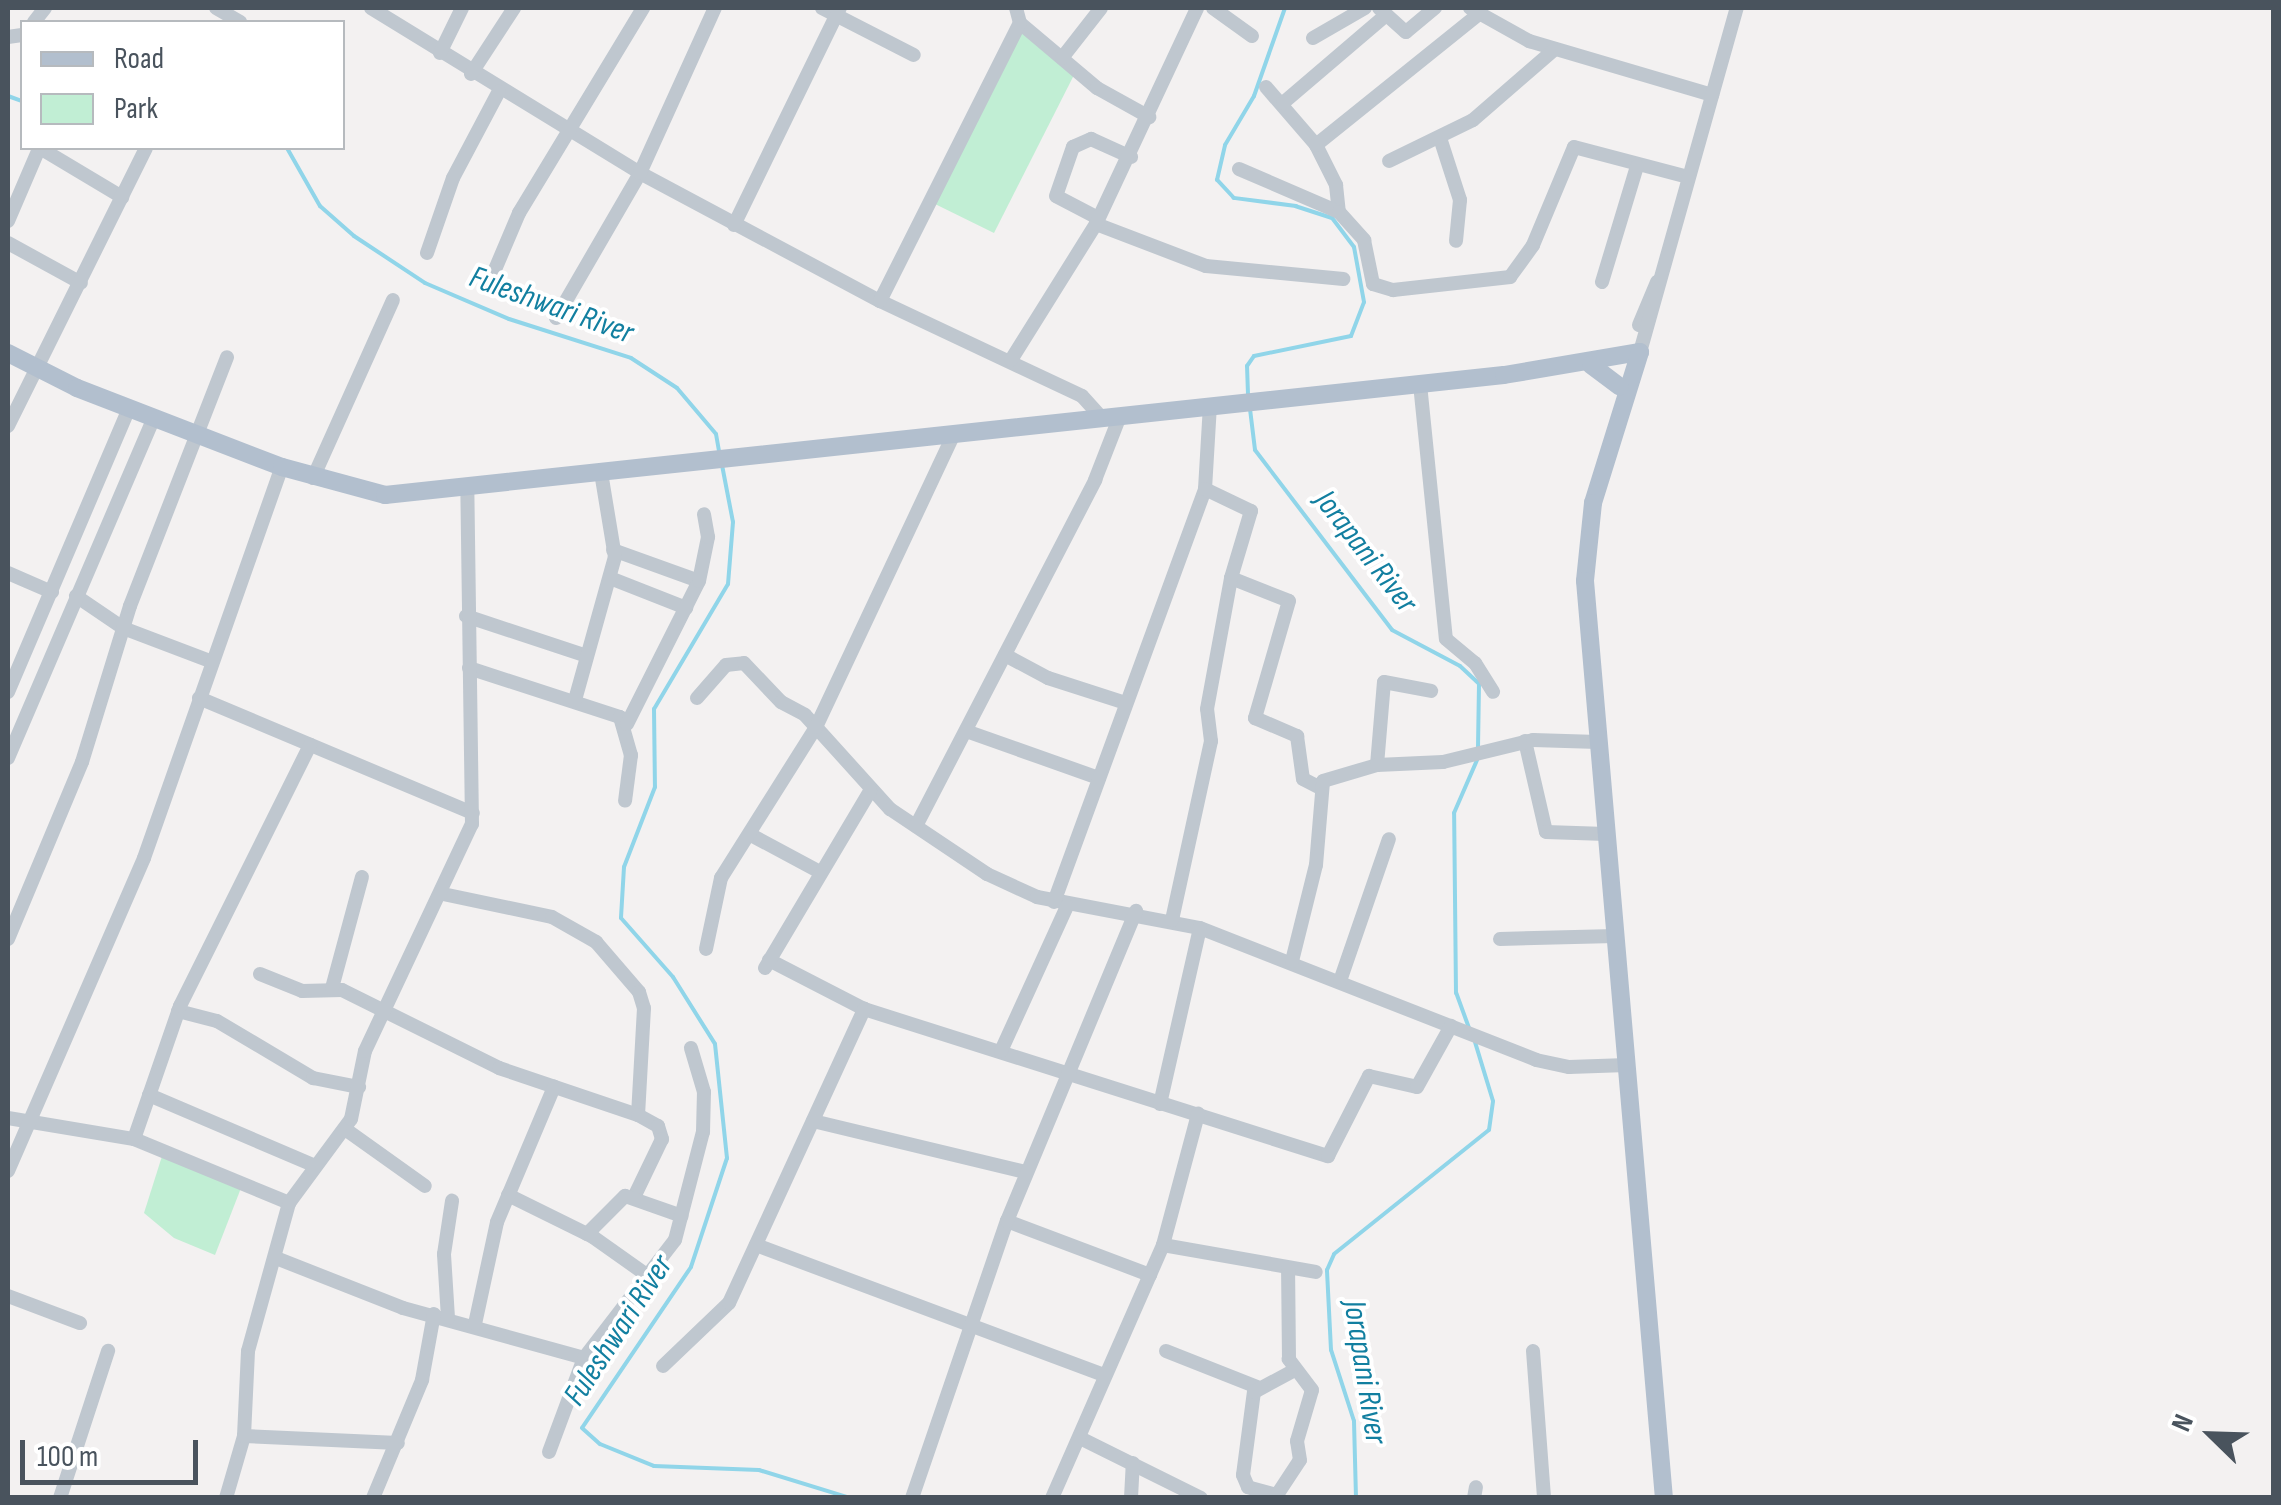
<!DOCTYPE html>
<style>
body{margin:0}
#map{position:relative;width:2281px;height:1505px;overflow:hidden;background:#f3f1f1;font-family:"Sofia Sans Condensed",sans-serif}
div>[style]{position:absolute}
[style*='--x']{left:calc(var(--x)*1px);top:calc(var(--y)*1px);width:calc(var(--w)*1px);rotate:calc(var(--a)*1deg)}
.green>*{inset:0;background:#c1eed4}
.stream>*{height:4px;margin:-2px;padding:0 2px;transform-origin:2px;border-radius:2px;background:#90d5e9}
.minor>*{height:14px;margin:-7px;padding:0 7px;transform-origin:7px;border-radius:7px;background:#bfc7cf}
.major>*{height:18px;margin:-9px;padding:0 9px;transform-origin:9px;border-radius:9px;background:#b2bfce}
span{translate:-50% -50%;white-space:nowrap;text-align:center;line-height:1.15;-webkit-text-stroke:8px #fff;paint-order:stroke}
.water-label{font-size:32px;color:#127fa0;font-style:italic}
.frame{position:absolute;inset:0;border:10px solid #49535d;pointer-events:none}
.legend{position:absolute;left:20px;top:20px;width:325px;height:130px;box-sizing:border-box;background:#fff;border:2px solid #b6babe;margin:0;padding:12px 18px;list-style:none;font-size:30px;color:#49535d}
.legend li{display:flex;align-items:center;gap:20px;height:50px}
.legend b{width:50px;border:2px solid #b6babe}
.north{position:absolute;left:2161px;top:1385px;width:100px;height:100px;-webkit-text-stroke:8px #fff;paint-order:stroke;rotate:293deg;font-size:28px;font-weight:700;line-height:40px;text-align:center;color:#49535d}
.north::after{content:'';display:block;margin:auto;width:35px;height:45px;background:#49535d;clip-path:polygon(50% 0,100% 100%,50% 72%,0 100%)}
.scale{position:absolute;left:20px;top:1440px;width:178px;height:45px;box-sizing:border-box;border:5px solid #49535d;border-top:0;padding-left:12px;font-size:30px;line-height:35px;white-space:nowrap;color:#49535d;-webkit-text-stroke:8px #fff;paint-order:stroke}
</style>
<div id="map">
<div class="green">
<i style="clip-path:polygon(1021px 30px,1075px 73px,994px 233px,935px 204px)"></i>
<i style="clip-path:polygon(163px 1153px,241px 1188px,215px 1255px,174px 1238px,144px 1213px)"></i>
</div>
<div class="stream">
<i style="--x:8;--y:96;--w:15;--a:20"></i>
<i style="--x:287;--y:148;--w:67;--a:60.4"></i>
<i style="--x:320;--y:206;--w:45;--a:41.4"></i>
<i style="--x:354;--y:236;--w:85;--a:33.5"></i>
<i style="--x:425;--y:283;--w:91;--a:23.2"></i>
<i style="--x:509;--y:319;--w:128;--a:17.7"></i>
<i style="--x:631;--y:358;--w:55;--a:33.1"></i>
<i style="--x:677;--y:388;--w:60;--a:49.7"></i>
<i style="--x:716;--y:434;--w:17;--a:80"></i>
<i style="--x:1248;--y:394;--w:28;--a:-92"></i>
<i style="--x:1247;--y:366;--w:12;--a:-55"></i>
<i style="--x:1254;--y:356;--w:99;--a:-11.7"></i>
<i style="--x:1351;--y:336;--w:36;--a:-69"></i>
<i style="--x:1364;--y:302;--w:56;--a:-100.3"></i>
<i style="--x:1354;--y:247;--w:36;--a:-127"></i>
<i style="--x:1332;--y:218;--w:38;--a:-162"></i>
<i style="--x:1296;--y:206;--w:63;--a:-172.6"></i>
<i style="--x:1234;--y:198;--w:25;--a:-133"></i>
<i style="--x:1217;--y:180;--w:36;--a:-77"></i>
<i style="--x:1225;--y:145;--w:57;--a:-59.4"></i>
<i style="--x:1254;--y:96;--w:93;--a:-70.6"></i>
<i style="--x:1250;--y:409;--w:41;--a:83"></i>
<i style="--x:1255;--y:450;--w:226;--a:52.7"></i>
<i style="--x:1392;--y:630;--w:77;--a:27.9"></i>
<i style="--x:1460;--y:666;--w:26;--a:43"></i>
<i style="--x:1479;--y:684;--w:67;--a:90.9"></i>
<i style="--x:722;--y:465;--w:58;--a:79.1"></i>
<i style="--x:733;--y:522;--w:62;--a:94.6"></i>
<i style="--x:728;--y:584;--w:145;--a:120.6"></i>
<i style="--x:654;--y:709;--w:78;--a:89.3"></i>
<i style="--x:655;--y:787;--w:86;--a:111.2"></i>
<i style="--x:624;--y:867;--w:51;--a:93.4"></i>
<i style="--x:621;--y:918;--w:79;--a:48.6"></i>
<i style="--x:673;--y:977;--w:79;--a:57.9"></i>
<i style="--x:715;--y:1044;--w:115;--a:84"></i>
<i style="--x:727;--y:1158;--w:115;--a:108.3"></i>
<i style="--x:691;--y:1267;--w:194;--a:124.1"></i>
<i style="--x:582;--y:1428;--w:24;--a:42"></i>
<i style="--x:600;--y:1444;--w:58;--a:22.2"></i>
<i style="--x:654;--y:1466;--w:105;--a:2.2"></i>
<i style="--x:759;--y:1470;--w:95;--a:17.1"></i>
<i style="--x:1469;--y:1028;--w:37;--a:-110"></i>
<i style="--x:1456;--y:993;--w:180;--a:-90.6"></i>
<i style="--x:1454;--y:813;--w:58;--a:-66.5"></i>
<i style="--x:1356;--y:1498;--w:77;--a:-91.5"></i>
<i style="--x:1354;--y:1421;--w:75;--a:-107.9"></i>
<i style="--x:1331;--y:1350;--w:80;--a:-92.9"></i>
<i style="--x:1327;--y:1270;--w:17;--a:-66"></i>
<i style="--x:1334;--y:1254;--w:198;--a:-38.7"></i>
<i style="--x:1489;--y:1130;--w:29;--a:-82"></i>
<i style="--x:1493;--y:1101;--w:62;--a:-107"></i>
</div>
<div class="minor">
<i style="--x:216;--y:8;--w:28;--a:30"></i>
<i style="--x:371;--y:8;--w:316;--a:31.5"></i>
<i style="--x:640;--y:173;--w:272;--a:28.1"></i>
<i style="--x:880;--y:301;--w:223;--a:25.2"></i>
<i style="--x:1082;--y:396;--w:30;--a:48"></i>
<i style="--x:822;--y:8;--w:103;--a:27.1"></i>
<i style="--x:1016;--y:8;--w:16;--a:75"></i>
<i style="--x:1020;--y:23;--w:101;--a:40.2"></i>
<i style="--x:1097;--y:88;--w:60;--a:29.1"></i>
<i style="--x:1213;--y:8;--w:48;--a:35.7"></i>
<i style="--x:1379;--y:8;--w:36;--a:42"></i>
<i style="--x:1406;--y:32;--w:38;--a:-40"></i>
<i style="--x:1470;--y:8;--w:68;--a:29.2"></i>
<i style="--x:1529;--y:41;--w:191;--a:16.4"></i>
<i style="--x:34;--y:22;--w:18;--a:-52"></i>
<i style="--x:8;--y:37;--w:14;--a:-8"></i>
<i style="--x:1313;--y:38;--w:60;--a:-30"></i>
<i style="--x:440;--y:53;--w:50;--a:-63.9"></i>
<i style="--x:1062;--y:58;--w:63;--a:-52"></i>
<i style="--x:471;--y:74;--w:79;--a:-56.9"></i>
<i style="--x:1266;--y:87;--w:77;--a:49.2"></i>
<i style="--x:1316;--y:145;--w:45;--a:63.4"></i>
<i style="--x:1336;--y:185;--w:27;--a:84"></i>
<i style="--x:1283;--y:103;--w:135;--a:-40.5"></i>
<i style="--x:1441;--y:141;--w:62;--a:72.1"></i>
<i style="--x:1460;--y:200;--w:41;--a:95.6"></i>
<i style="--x:1316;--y:145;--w:209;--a:-38.8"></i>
<i style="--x:40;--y:148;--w:96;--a:30.9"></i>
<i style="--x:1389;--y:161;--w:93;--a:-26"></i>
<i style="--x:1473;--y:120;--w:108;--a:-40.9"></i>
<i style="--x:1239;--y:169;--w:109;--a:23.3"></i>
<i style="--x:1339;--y:212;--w:38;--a:48"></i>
<i style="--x:1364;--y:240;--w:45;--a:78.4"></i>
<i style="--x:1373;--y:284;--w:21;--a:17"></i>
<i style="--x:1393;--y:290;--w:118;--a:-6.3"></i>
<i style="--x:1510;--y:277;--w:39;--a:-54"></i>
<i style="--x:1533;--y:245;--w:106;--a:-67.3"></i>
<i style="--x:1574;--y:147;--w:118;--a:14.7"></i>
<i style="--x:1098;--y:218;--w:47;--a:-152.4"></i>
<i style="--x:1056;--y:196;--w:52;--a:-70.9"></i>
<i style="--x:1073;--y:147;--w:20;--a:-24"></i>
<i style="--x:1091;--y:139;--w:44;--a:24.2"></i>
<i style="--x:8;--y:221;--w:76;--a:-66.8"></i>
<i style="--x:1096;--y:224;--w:118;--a:20.9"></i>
<i style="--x:1206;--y:266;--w:138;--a:5.4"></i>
<i style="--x:734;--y:225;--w:242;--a:-64"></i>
<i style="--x:8;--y:243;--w:83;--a:28.7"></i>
<i style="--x:427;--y:253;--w:79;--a:-70.9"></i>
<i style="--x:453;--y:178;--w:98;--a:-62.1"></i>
<i style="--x:491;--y:279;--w:72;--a:-67"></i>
<i style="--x:519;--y:213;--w:240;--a:-58.8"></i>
<i style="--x:1602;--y:282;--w:121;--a:-73.2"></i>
<i style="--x:880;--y:301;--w:311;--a:-63.3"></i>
<i style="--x:556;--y:318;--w:168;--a:-59.9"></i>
<i style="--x:640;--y:173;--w:181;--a:-65.6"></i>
<i style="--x:1639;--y:325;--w:47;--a:-67.3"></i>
<i style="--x:1640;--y:352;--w:357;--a:-74.3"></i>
<i style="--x:1011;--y:360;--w:160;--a:-58"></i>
<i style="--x:1096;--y:224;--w:238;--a:-64.9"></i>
<i style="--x:1420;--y:384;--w:256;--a:84.2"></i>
<i style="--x:1446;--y:639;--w:38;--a:40"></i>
<i style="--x:1475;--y:663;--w:34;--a:58"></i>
<i style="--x:8;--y:426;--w:310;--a:-63.6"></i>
<i style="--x:313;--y:478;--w:195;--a:-65.8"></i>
<i style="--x:613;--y:550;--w:91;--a:19.8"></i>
<i style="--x:8;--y:573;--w:48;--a:23.4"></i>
<i style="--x:610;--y:578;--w:82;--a:21.5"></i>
<i style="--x:1231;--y:578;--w:62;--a:21.6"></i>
<i style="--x:1289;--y:601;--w:122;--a:106.2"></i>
<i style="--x:1255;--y:718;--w:46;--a:23.2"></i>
<i style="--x:1297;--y:736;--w:43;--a:82.1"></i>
<i style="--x:1303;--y:779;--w:18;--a:27"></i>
<i style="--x:76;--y:596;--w:57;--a:34.2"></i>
<i style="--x:123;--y:628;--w:93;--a:20.8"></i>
<i style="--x:466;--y:616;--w:127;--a:18.3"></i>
<i style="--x:1005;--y:655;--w:49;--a:28.1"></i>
<i style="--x:1048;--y:678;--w:82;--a:17.8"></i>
<i style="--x:469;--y:668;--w:159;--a:18"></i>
<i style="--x:620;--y:717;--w:40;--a:74"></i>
<i style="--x:631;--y:755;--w:46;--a:97.4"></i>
<i style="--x:8;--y:692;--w:308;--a:-66.9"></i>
<i style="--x:199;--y:698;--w:297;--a:22.8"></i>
<i style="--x:697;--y:698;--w:44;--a:-48.7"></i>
<i style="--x:726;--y:665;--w:18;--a:-6"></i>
<i style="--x:744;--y:663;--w:54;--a:46.5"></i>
<i style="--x:781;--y:702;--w:27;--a:28"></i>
<i style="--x:805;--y:715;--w:127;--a:47.9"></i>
<i style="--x:890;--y:809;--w:117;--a:33.8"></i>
<i style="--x:987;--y:874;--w:55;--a:24.7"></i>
<i style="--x:1037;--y:897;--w:166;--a:10.8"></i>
<i style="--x:1200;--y:928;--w:361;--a:21.4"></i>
<i style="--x:1536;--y:1060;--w:34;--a:12"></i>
<i style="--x:1569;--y:1067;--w:58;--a:-2"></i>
<i style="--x:575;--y:700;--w:148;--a:-74.4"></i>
<i style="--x:615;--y:557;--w:86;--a:-99.4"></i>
<i style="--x:627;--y:724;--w:160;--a:-63.3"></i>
<i style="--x:699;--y:581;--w:45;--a:-78.4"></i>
<i style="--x:708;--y:537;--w:23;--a:-100"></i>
<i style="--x:966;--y:731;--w:141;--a:19.5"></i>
<i style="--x:1525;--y:741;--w:93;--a:77"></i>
<i style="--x:1546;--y:832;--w:60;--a:1.9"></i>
<i style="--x:8;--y:758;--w:370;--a:-66.8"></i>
<i style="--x:1377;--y:765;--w:83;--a:-85.2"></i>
<i style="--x:1384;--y:682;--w:48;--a:10.8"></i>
<i style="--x:916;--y:826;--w:390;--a:-62.6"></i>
<i style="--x:1095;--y:480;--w:69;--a:-68.7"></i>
<i style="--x:751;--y:835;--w:78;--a:28.2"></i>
<i style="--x:443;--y:894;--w:111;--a:11.9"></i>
<i style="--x:552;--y:917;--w:51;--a:29.6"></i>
<i style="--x:596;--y:942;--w:66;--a:49.3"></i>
<i style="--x:639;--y:992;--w:17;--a:73"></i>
<i style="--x:644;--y:1008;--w:107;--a:93.2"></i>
<i style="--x:1054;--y:902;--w:440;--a:-69.9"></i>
<i style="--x:1205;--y:489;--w:83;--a:-86.6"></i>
<i style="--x:1172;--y:920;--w:183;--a:-77.7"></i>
<i style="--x:1211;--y:741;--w:32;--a:-97"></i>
<i style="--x:1207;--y:709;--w:133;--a:-79.6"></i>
<i style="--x:1231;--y:578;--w:70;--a:-73.4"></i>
<i style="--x:1251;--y:511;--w:51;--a:-154.4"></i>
<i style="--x:8;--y:939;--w:192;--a:-67.3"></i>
<i style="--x:82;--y:762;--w:163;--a:-72.9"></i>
<i style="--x:130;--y:606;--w:267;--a:-68.7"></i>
<i style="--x:1500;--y:939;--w:115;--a:-1.5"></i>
<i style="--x:706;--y:949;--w:73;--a:-78.1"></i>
<i style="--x:721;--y:878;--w:178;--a:-57.8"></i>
<i style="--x:816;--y:727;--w:324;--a:-64.8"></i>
<i style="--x:769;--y:960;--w:107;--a:27.3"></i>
<i style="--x:864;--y:1009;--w:487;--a:17.6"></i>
<i style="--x:1328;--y:1156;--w:90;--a:-62.9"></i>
<i style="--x:1369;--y:1076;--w:49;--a:12.9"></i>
<i style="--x:1417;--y:1087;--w:70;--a:-60.9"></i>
<i style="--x:1292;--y:961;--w:99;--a:-76"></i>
<i style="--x:1316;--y:865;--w:84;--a:-85.2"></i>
<i style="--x:1323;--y:781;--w:56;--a:-16.5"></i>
<i style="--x:1377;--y:765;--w:66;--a:-2.6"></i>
<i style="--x:1443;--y:762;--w:93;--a:-13.7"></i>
<i style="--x:1533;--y:740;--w:65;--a:1.8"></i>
<i style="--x:765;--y:968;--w:206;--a:-59.3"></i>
<i style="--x:260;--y:974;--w:45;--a:22"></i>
<i style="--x:302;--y:991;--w:40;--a:-1.4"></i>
<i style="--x:342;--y:990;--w:175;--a:26.4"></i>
<i style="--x:499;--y:1068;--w:147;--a:18.7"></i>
<i style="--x:638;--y:1115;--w:23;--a:29"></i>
<i style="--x:658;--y:1126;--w:14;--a:73"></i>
<i style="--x:662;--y:1139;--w:62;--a:115.7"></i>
<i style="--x:1340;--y:981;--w:150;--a:-71"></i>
<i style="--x:332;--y:988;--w:115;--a:-74.9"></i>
<i style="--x:178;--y:1011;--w:40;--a:14.4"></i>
<i style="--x:217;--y:1021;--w:112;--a:30.7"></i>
<i style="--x:313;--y:1078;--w:47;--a:11.1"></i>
<i style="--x:1001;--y:1051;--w:159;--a:-65.5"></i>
<i style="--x:149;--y:1095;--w:178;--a:23.1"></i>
<i style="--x:1160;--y:1104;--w:180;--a:-77.2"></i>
<i style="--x:8;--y:1118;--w:128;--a:9.5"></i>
<i style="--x:134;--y:1139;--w:168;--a:22.4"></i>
<i style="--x:813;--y:1121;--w:218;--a:13.5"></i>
<i style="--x:345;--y:1129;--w:98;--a:35.5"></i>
<i style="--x:134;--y:1139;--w:141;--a:-70.9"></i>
<i style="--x:180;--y:1006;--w:292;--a:-63.5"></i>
<i style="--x:8;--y:1171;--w:341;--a:-66.5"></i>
<i style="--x:144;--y:858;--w:415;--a:-70.6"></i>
<i style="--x:508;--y:1195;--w:95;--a:26.3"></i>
<i style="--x:593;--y:1237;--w:67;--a:35.3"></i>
<i style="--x:1007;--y:1221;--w:153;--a:20.7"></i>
<i style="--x:587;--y:1234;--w:54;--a:-45"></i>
<i style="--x:625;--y:1196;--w:60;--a:19.3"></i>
<i style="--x:756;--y:1245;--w:371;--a:20.5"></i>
<i style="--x:1163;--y:1245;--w:155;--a:10"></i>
<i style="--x:276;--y:1258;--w:136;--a:21.5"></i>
<i style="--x:403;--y:1308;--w:188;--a:15.4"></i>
<i style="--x:8;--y:1296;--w:77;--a:20.6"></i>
<i style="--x:448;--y:1318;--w:64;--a:-93.6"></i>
<i style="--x:444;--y:1254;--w:54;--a:-81.4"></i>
<i style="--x:475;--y:1324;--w:104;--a:-77.8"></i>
<i style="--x:497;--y:1222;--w:147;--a:-67.1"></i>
<i style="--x:1166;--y:1351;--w:98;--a:21.6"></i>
<i style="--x:1533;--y:1351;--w:147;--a:85.7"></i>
<i style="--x:663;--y:1366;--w:91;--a:-43.7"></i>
<i style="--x:729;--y:1303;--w:324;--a:-65.3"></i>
<i style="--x:244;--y:1436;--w:154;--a:2.6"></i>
<i style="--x:1080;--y:1438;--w:135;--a:26.4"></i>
<i style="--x:549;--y:1452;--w:100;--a:-69.6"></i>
<i style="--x:584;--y:1358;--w:149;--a:-52.4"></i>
<i style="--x:675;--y:1240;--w:112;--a:-75.5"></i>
<i style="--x:703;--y:1132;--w:40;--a:-88.6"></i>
<i style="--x:704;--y:1092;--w:46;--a:-106.5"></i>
<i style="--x:1277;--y:1495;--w:30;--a:-165"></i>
<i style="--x:1248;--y:1487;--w:13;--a:-113"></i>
<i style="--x:1243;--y:1475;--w:84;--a:-82.5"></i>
<i style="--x:1254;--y:1392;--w:44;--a:-28.3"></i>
<i style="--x:60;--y:1498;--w:155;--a:-71.9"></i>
<i style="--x:226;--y:1498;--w:65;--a:-73.8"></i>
<i style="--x:244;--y:1436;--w:85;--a:-87.3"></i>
<i style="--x:248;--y:1351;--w:154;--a:-74.5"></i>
<i style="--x:289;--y:1203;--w:104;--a:-53.6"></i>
<i style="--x:351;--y:1119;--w:69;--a:-78.4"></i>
<i style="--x:365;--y:1051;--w:251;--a:-64.8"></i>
<i style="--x:472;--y:824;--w:338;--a:-90.8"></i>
<i style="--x:373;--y:1498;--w:128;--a:-67.4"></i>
<i style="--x:422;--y:1380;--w:67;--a:-79.7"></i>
<i style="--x:912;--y:1498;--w:293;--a:-71.1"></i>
<i style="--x:1007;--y:1221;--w:336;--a:-67.4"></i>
<i style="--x:1052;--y:1498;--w:276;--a:-66.3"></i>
<i style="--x:1163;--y:1245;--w:136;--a:-75"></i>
<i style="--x:1131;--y:1498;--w:35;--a:-87"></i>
<i style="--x:1275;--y:1498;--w:45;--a:-56.7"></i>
<i style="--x:1300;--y:1460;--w:19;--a:-99"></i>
<i style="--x:1297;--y:1441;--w:53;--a:-73.6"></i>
<i style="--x:1312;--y:1390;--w:39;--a:-127"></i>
<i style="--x:1289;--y:1359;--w:90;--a:-90.6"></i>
<i style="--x:1474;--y:1498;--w:11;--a:-80"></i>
</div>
<div class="major">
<i style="--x:8;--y:353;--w:77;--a:26.9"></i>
<i style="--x:77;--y:388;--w:220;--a:21.1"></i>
<i style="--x:282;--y:467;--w:107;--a:15.2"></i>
<i style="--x:385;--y:495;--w:1125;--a:-6.12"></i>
<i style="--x:1504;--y:375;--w:138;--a:-9.6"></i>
<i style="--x:1640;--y:352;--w:158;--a:107.3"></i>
<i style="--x:1593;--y:503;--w:78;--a:95.9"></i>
<i style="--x:1585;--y:581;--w:920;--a:85.08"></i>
<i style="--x:1591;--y:365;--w:36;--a:37"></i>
</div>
<div class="water-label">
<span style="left:551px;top:306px;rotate:20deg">Fuleshwari River</span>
<span style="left:1365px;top:552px;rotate:52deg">Jorapani River</span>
<span style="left:619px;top:1331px;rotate:-57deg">Fuleshwari River</span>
<span style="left:1364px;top:1372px;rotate:81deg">Jorapani River</span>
</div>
<div class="frame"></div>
<ul class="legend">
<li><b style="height:12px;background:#b2bfce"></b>Road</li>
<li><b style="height:28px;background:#c1eed4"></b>Park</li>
</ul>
<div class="north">N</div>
<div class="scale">100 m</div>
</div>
